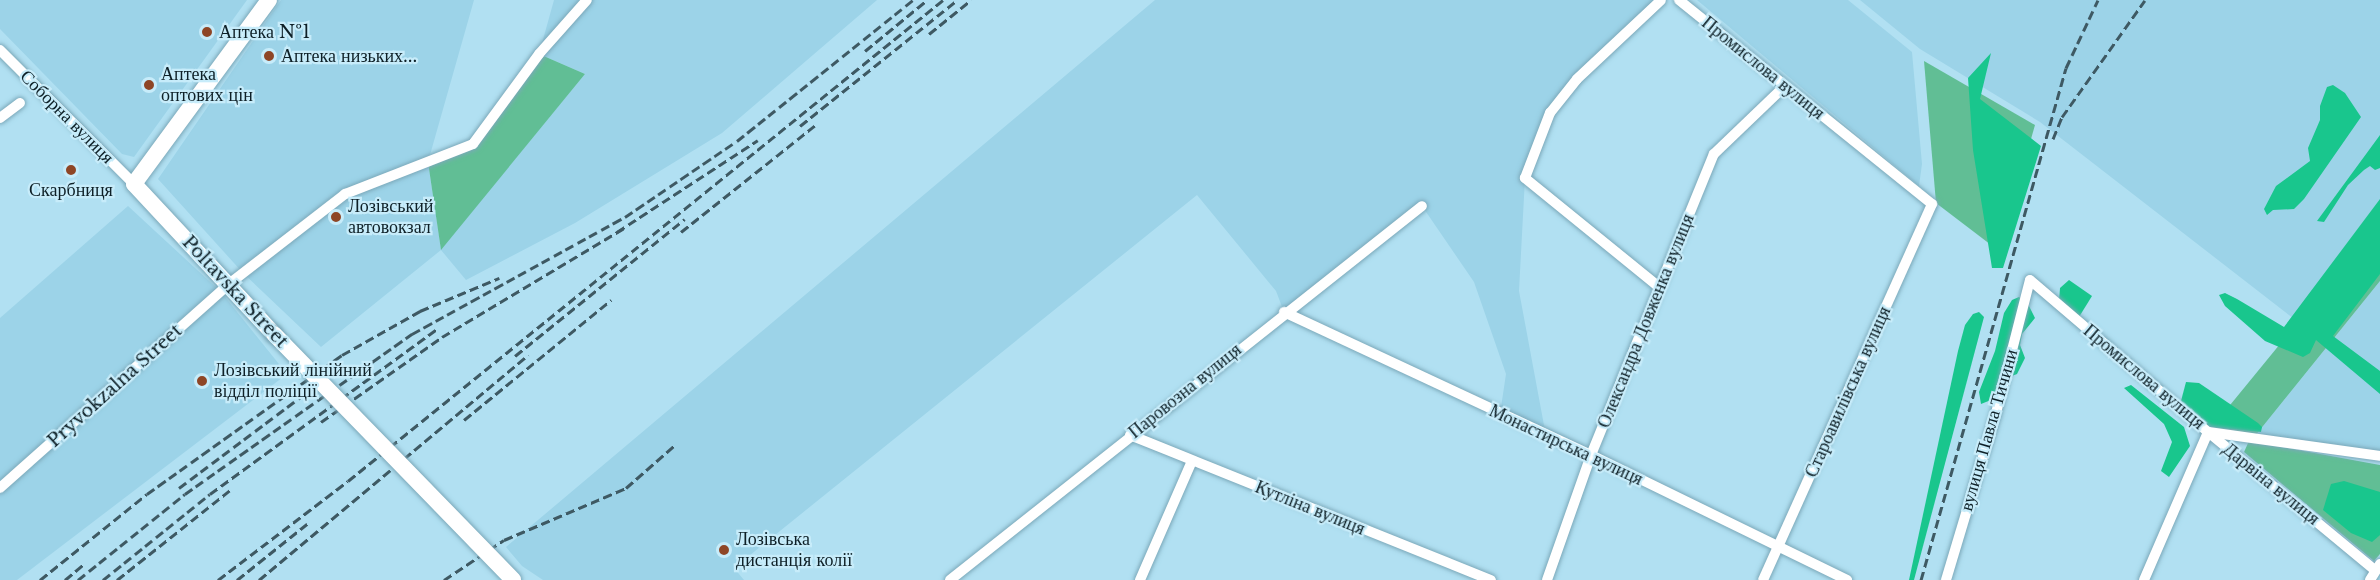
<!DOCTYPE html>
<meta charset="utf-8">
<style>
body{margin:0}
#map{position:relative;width:2380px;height:580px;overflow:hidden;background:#b1e0f2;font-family:"Libre Baskerville",serif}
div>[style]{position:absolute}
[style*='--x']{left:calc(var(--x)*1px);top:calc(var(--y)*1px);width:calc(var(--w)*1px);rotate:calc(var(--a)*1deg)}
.built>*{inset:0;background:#9cd3e8}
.green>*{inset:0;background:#61be95}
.forest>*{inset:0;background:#19c68d}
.roads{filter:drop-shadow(0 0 2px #7ba8b9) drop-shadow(0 0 2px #7ba8b9)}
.street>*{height:10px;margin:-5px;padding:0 5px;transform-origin:5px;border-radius:5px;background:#fff}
.primary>*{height:16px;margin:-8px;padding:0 8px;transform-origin:8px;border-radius:8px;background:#fff}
.rail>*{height:3px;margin-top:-1.5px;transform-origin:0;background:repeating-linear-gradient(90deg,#3e5963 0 9px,transparent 0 13.5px)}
.bridges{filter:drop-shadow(0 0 2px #7ba8b9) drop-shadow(0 0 2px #7ba8b9)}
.primary-bridge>*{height:16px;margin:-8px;padding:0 8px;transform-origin:8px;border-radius:8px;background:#fff}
.dots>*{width:16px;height:16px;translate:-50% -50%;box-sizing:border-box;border:3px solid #c7ecfa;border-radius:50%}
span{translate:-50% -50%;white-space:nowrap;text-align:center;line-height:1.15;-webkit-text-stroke:4.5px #c7ecfa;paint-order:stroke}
.poi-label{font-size:18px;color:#0e2027}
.left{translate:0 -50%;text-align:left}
.street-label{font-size:18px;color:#0e2027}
</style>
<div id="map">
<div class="built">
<i style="clip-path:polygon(0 0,247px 0,134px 157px,122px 154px,0 29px)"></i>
<i style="clip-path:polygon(281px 0,474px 0,428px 162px,441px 249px,585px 74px,539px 54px,554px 0,877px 0,722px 133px,575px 223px,466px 280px,441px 250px,321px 347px,243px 273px,158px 179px)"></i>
<i style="clip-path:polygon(1155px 0,1661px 0,1550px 113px,1525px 178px,1519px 291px,1546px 436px,1500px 414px,1506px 374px,1474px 282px,1422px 206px,1284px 312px,1276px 291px,1197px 195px,734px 568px,744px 580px,543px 580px,522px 566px,506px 547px)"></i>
<i style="clip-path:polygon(1697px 0,1848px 0,1912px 52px,1922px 164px,1919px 186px)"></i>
<i style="clip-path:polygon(1860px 0,2380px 0,2380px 206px,2298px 322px,2040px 122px,1920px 49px)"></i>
<i style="clip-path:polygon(128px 206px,221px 292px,287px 374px,17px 580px,0 580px,0 318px)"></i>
<i style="clip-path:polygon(2380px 281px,2380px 452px,2255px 436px)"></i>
</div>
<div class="green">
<i style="clip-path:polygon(539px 54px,585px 74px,441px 250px,428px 162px,473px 144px)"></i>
<i style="clip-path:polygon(1924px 61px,2035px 125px,1999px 251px,1936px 203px)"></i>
<i style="clip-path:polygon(2380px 206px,2380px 281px,2255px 436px,2208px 432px,2298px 322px)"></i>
<i style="clip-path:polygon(2249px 441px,2380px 465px,2380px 554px,2374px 561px,2244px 452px)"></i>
</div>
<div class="forest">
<i style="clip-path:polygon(1991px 53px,1980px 99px,2041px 146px,2003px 268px,1992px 268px,1973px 150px,1968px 78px)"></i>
<i style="clip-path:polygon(2333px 85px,2345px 93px,2361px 117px,2304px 199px,2294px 209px,2273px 210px,2267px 215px,2264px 209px,2276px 186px,2310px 161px,2308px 148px,2320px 120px,2320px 106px,2327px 87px)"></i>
<i style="clip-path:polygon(2380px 135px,2380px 168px,2375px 170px,2370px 166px,2364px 170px,2348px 185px,2324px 222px,2317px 221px)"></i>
<i style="clip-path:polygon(2380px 199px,2380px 274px,2333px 336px,2380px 371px,2380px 394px,2316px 340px,2310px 353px,2303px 357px,2265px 341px,2225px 306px,2219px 295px,2225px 293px,2237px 299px,2284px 327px)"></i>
<i style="clip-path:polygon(2069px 280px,2092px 296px,2079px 317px,2059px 301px,2060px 288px)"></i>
<i style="clip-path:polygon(2019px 297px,2028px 304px,2035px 318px,2022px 334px,2020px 345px,2025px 358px,2017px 374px,2004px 379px,1991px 400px,1981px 404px,1979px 392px,1995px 351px,2004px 313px,2012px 300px)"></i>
<i style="clip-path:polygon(1979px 312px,1984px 317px,1914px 580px,1909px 580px,1958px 351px,1965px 325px,1973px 314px)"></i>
<i style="clip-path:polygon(2186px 382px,2199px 383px,2258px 423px,2262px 427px,2261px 432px,2210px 427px,2198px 420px,2181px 401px)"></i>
<i style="clip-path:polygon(2131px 385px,2184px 427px,2190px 446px,2169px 477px,2161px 471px,2172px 442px,2164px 424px,2124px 388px)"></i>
<i style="clip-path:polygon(2344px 481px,2380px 492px,2380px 535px,2372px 542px,2351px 533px,2323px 510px,2331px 484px)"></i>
</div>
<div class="roads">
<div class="street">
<i style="--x:1679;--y:0;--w:325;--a:38.9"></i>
<i style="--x:1932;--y:204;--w:412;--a:114.2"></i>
<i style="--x:0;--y:50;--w:190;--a:45"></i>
<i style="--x:0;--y:118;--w:25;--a:-37"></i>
<i style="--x:1659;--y:287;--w:173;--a:-140.9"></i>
<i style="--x:1525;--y:178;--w:70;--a:-69"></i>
<i style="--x:1550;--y:113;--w:43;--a:-51.5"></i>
<i style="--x:1577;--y:79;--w:115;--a:-43.2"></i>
<i style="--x:1284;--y:312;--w:339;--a:25"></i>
<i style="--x:1591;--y:455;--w:285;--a:26"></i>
<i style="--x:1130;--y:435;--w:389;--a:21.9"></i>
<i style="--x:0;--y:488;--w:307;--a:-41.7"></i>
<i style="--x:229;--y:284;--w:147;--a:-37.8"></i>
<i style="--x:345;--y:194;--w:137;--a:-21.3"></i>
<i style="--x:473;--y:144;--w:112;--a:-53.7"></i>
<i style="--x:539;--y:54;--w:72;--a:-48.4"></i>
<i style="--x:950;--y:580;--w:602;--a:-38.39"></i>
<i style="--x:1140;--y:580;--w:130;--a:-66.4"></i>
<i style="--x:1547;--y:580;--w:133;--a:-70.6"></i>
<i style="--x:1591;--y:455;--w:325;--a:-67.8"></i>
<i style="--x:1714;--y:154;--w:98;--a:-43.8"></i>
<i style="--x:1946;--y:580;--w:170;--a:-73.3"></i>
<i style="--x:1995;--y:417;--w:141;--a:-75.7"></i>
<i style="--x:2030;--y:280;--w:234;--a:40.5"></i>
<i style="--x:2208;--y:432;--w:174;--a:7.9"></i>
<i style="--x:2144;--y:580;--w:161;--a:-66.6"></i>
<i style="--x:2208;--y:432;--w:217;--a:39.6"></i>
<i style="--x:2370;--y:580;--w:19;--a:-58"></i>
</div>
<div class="primary">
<i style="--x:269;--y:0;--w:228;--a:126.3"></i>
<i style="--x:134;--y:184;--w:205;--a:47"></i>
</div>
</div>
<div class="rail">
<i style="--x:929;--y:34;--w:54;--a:-39"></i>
<i style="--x:865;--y:51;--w:80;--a:-39.4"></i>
<i style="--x:800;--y:126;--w:201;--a:-38.7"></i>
<i style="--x:2053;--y:139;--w:24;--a:-68"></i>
<i style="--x:2062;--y:117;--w:143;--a:-54.6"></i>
<i style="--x:617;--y:232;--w:168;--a:-33.1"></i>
<i style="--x:681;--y:232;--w:174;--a:-38.5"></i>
<i style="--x:515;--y:356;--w:218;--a:-38.9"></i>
<i style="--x:464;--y:420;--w:190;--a:-39.2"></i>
<i style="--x:321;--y:422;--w:148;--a:-35.1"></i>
<i style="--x:442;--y:337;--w:212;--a:-30.9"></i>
<i style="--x:179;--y:488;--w:189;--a:-36.8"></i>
<i style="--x:40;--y:580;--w:137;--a:-38.8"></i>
<i style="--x:147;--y:494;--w:239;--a:-35.5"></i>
<i style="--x:342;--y:355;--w:90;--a:-29.4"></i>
<i style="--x:420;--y:311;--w:86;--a:-22.7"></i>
<i style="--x:65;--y:580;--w:23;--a:-40"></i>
<i style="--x:78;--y:580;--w:137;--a:-38.8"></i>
<i style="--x:185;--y:494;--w:278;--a:-35.2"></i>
<i style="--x:412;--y:334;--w:243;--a:-28.8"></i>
<i style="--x:625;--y:217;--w:135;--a:-34.2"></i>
<i style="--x:737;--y:141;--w:226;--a:-38.7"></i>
<i style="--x:103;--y:580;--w:137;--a:-38.8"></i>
<i style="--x:210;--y:494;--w:281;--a:-36"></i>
<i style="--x:117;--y:580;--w:144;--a:-38.5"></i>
<i style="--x:218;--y:580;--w:163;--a:-37.3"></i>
<i style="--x:348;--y:481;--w:765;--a:-38.95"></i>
<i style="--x:237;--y:580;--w:90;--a:-38.7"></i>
<i style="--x:259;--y:580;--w:351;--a:-39.9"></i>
<i style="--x:444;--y:580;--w:72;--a:-33.7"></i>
<i style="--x:504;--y:540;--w:133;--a:-23.1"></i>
<i style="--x:626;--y:488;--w:65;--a:-41.3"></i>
<i style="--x:1921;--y:580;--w:532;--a:-74.19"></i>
<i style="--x:2066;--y:68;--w:75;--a:-64.8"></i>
</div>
<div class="bridges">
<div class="primary-bridge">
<i style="--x:274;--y:334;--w:343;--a:45.8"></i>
</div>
</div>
<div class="dots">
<i style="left:207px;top:32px;background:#8e4626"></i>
<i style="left:269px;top:56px;background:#8e4626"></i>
<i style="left:149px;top:85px;background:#8e4626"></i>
<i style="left:71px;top:170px;background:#8e4626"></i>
<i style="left:336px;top:217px;background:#8e4626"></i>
<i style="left:202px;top:381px;background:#8e4626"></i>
<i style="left:724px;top:550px;background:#8e4626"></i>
</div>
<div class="poi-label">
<span class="left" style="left:219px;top:32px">Аптека №1</span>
<span class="left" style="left:281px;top:56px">Аптека низьких...</span>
<span class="left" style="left:161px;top:85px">Аптека<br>оптових цін</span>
<span style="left:71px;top:190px">Скарбниця</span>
<span class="left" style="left:348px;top:217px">Лозівський<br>автовокзал</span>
<span class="left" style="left:214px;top:381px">Лозівський лінійний<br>відділ поліції</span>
<span class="left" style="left:736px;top:550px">Лозівська<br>дистанція колії</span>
</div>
<div class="street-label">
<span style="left:1763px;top:68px;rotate:39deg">Промислова вулиця</span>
<span style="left:67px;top:117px;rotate:45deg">Соборна вулиця</span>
<span style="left:235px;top:292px;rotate:47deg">Poltavska Street</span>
<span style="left:1646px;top:321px;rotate:-68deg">Олександра Довженка вулиця</span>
<span style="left:2144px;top:377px;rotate:40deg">Промислова вулиця</span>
<span style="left:115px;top:386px;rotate:-42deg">Pryvokzalna Street</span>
<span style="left:1185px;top:391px;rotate:-39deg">Паровозна вулиця</span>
<span style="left:1848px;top:392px;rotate:-66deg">Староавилівська вулиця</span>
<span style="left:1989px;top:430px;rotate:-74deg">вулиця Павла Тичини</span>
<span style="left:1566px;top:445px;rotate:25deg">Монастирська вулиця</span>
<span style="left:2271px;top:484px;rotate:39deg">Дарвіна вулиця</span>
<span style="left:1310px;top:508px;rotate:22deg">Кутліна вулиця</span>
</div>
</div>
